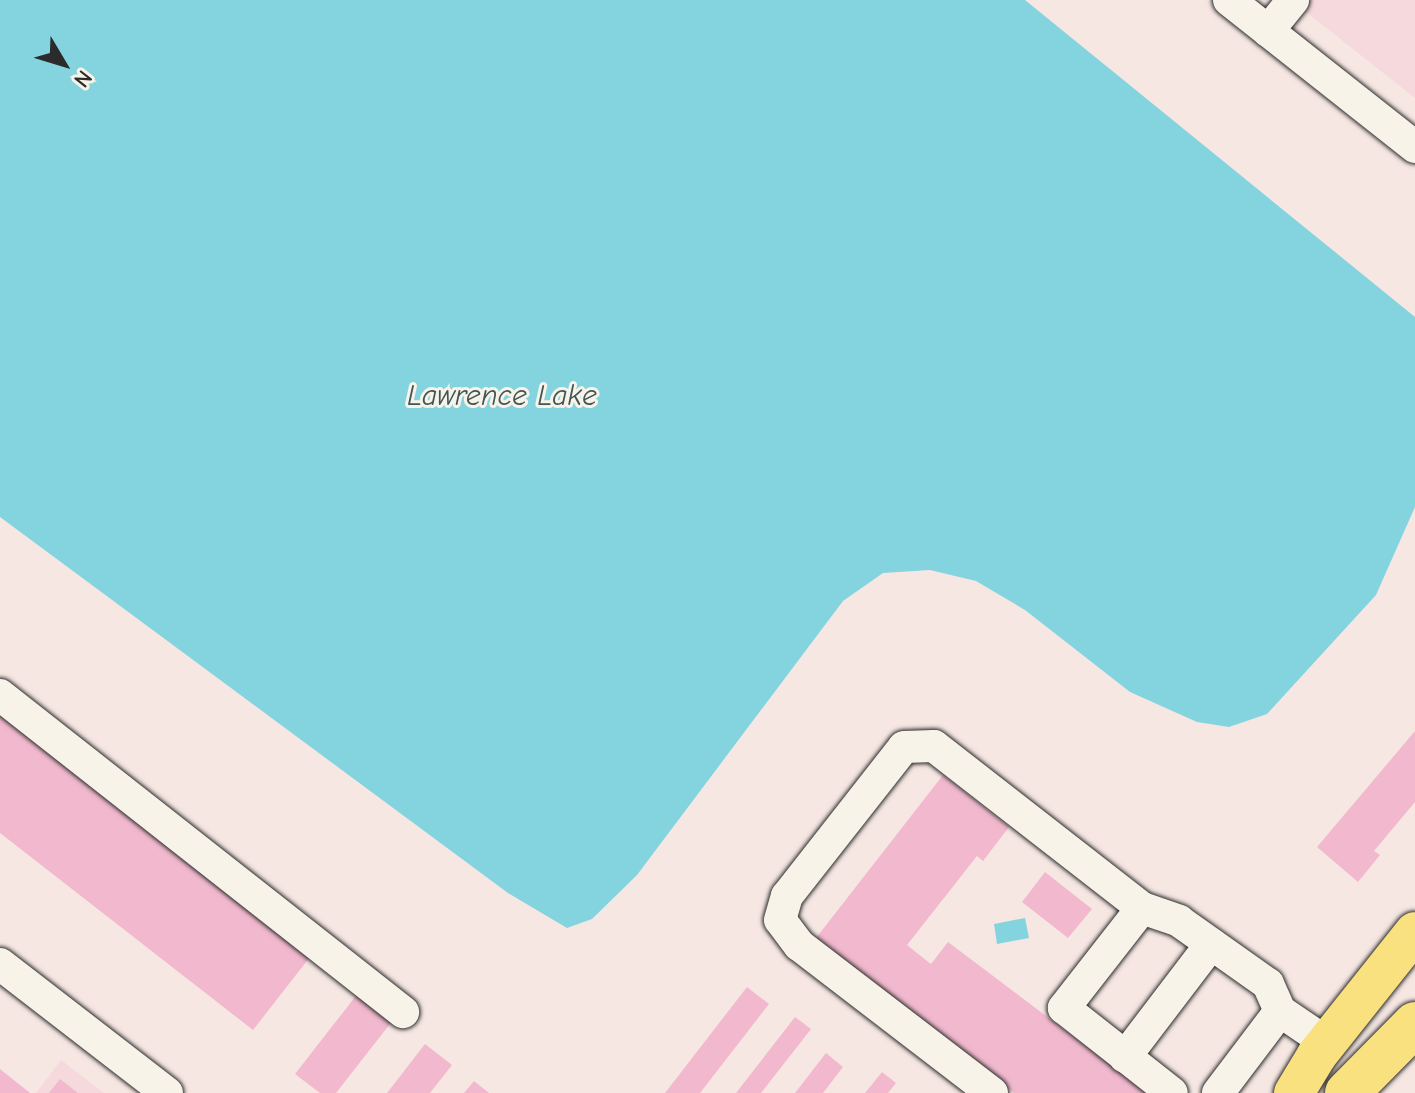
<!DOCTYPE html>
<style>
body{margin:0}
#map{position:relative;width:1415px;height:1093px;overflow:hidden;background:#f6e7e3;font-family:"Comic Neue",sans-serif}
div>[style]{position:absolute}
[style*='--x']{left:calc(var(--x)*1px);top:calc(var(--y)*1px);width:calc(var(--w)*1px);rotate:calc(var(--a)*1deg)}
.built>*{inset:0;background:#f5d9dd}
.water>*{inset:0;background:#84d4df}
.building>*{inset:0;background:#f2b9ce}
.roads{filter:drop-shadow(0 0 2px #2b2b2b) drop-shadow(0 0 2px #2b2b2b)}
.minor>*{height:32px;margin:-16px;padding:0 16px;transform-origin:16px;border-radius:16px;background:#f7f3e8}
.major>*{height:40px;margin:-20px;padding:0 20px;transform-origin:20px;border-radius:20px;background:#fae180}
.highway>*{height:44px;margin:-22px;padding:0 22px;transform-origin:22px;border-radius:22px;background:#fae180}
span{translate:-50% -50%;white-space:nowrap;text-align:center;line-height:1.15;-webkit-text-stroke:6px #f7f3e8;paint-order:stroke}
.water-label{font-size:30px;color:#415558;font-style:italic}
.north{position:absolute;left:24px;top:24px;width:80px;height:80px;-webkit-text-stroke:6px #f7f3e8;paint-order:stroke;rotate:128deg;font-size:22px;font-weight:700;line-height:32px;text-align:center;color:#2b2b2b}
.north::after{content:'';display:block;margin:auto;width:28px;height:36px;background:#2b2b2b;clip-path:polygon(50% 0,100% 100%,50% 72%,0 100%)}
</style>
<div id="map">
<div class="built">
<i style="clip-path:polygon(1291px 0,1415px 0,1415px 98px)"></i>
<i style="clip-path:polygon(61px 1060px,104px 1093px,36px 1093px)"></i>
</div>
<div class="water">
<i style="clip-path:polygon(0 0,1025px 0,1415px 317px,1415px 507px,1376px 595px,1267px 714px,1229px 727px,1197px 722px,1130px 692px,1025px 610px,976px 581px,930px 570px,883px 573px,843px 601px,637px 875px,592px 919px,567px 928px,508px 893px,0 517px)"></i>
<i style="clip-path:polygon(1025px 918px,1029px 938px,997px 944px,994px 924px)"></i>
</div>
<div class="building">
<i style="clip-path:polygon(0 716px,310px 957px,253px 1030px,0 833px)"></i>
<i style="clip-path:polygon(1415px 731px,1415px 802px,1374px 851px,1380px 855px,1358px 882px,1317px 847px)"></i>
<i style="clip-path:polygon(943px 775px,1009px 827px,983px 861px,977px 856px,907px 945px,931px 964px,948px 942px,1148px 1093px,1014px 1093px,816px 938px)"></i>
<i style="clip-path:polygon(1045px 872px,1092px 909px,1068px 938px,1022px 902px)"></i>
<i style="clip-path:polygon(747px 987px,769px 1004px,700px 1093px,665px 1093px)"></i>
<i style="clip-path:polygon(362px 988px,397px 1015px,336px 1093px,320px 1093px,295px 1074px)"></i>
<i style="clip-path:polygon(795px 1017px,811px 1029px,761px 1093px,736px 1093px)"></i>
<i style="clip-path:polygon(425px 1044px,452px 1065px,430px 1093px,387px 1093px)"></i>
<i style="clip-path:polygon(826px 1053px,843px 1067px,823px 1093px,795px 1093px)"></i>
<i style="clip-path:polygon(0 1069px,30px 1093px,0 1093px)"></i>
<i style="clip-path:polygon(882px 1072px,896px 1083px,888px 1093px,865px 1093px)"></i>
<i style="clip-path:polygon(60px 1079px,78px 1093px,49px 1093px)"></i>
<i style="clip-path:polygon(474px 1081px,489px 1093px,464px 1093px)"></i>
</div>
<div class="roads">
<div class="minor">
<i style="--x:1229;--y:0;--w:237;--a:38.3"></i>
<i style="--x:1268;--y:31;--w:40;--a:-51"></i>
<i style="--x:0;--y:695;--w:513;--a:38.19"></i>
<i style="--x:1142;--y:908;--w:127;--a:128"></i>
<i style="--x:1064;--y:1008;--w:137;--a:38.2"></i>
<i style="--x:0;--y:964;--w:211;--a:37.7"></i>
<i style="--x:1125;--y:1057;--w:142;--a:-52.7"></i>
<i style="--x:992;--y:1093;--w:243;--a:-142.5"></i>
<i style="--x:799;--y:945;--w:31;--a:-127"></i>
<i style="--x:780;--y:920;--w:25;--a:-74"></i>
<i style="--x:787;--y:896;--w:189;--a:-51.9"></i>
<i style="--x:904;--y:747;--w:30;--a:-2"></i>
<i style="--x:934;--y:746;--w:264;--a:37.9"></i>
<i style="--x:1142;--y:908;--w:39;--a:19"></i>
<i style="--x:1179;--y:921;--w:109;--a:35.3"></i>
<i style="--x:1268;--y:984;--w:30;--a:66"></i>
<i style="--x:1280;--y:1011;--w:57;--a:34.2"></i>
<i style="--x:1218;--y:1093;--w:103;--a:-52.9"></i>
</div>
<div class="major">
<i style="--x:1294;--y:1093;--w:44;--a:-58.8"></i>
<i style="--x:1317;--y:1055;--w:157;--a:-51.5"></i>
</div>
<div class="highway">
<i style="--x:1347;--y:1093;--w:97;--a:-45.4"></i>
</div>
</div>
<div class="water-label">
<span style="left:502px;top:396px">Lawrence Lake</span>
</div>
<div class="north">N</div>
</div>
